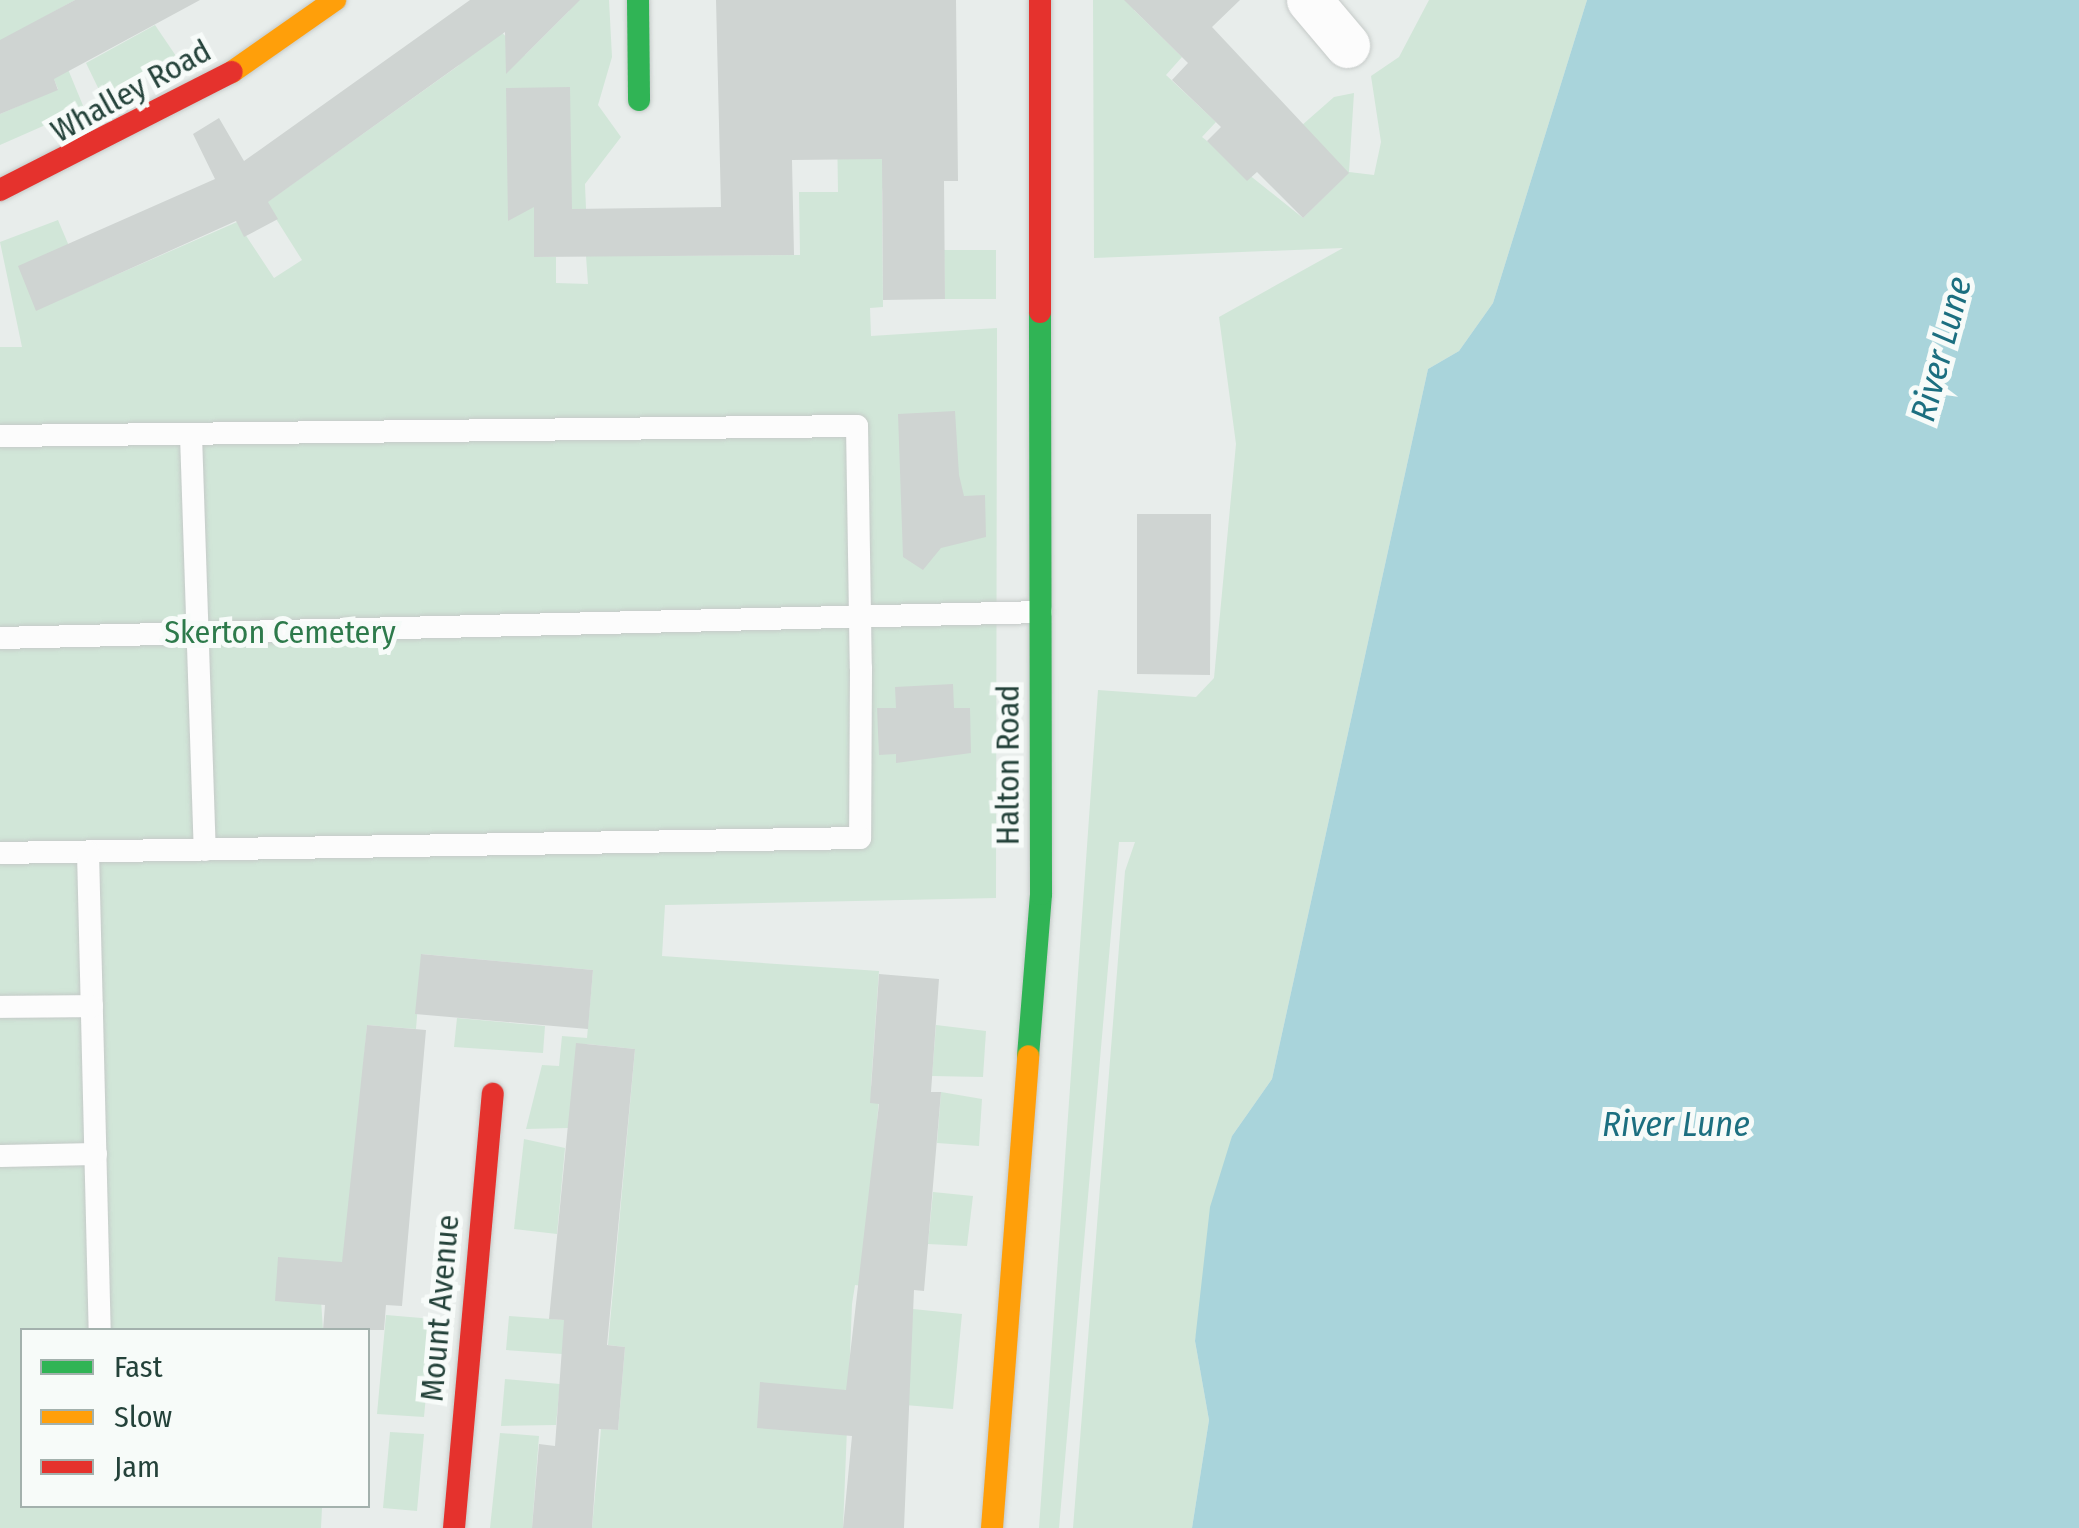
<!DOCTYPE html>
<style>
body{margin:0}
#map{position:relative;width:2079px;height:1528px;overflow:hidden;background:#e8edeb;font-family:"Fira Sans Condensed",sans-serif}
div>[style]{position:absolute}
[style*='--x']{left:calc(var(--x)*1px);top:calc(var(--y)*1px);width:calc(var(--w)*1px);rotate:calc(var(--a)*1deg)}
.green>*{inset:0;background:#d1e6d8}
.water>*{inset:0;background:#a9d4db}
.building>*{inset:0;background:#cfd4d2}
.roads{filter:drop-shadow(0 0 2px #c5cac8) drop-shadow(0 0 2px #c5cac8)}
.lane>*{height:22px;margin:-11px;padding:0 11px;transform-origin:11px;border-radius:11px;background:#fcfcfc}
.street>*{height:45px;margin:-22.5px;padding:0 22.5px;transform-origin:22.5px;border-radius:22.5px;background:#fcfcfc}
.fast>*{height:22px;margin:-11px;padding:0 11px;transform-origin:11px;border-radius:11px;background:#30b455}
.slow>*{height:22px;margin:-11px;padding:0 11px;transform-origin:11px;border-radius:11px;background:#ff9f0a}
.jam>*{height:22px;margin:-11px;padding:0 11px;transform-origin:11px;border-radius:11px;background:#e5322d}
span{translate:-50% -50%;white-space:nowrap;text-align:center;line-height:1.15;-webkit-text-stroke:10px #f7fbf9;paint-order:stroke}
.street-label{font-size:32px;color:#24423a}
.park-label{font-size:32px;color:#2d7a4b}
.water-label{font-size:35px;color:#1c6f80;font-style:italic}
.legend{position:absolute;left:20px;top:1328px;width:350px;height:180px;box-sizing:border-box;background:#f7fbf9;border:2px solid #a3b1ad;margin:0;padding:12px 18px;list-style:none;font-size:30px;color:#24423a}
.legend li{display:flex;align-items:center;gap:20px;height:50px}
.legend b{width:50px;border:2px solid #a3b1ad}
</style>
<div id="map">
<div class="green">
<i style="clip-path:polygon(0 0,75px 0,46px 16px,84px 108px,0 145px,0 114px,58px 89px,35px 34px,0 48px)"></i>
<i style="clip-path:polygon(558px 0,609px 0,612px 57px,598px 105px,621px 137px,585px 184px,586px 209px,535px 257px,556px 257px,556px 283px,588px 284px,586px 256px,800px 255px,799px 192px,838px 192px,837px 126px,896px 127px,882px 192px,883px 307px,870px 308px,871px 336px,997px 328px,996px 898px,665px 905px,662px 956px,879px 971px,871px 1086px,880px 1087px,863px 1286px,855px 1285px,852px 1304px,843px 1528px,592px 1528px,601px 1429px,618px 1430px,625px 1347px,608px 1345px,635px 1049px,587px 1044px,568px 1128px,526px 1129px,542px 1065px,559px 1066px,562px 1036px,587px 1038px,593px 970px,422px 954px,416px 1029px,367px 1025px,343px 1301px,321px 1300px,323px 1330px,22px 1330px,22px 1506px,305px 1506px,322px 1508px,321px 1528px,0 1528px,0 347px,22px 347px,0 242px,58px 220px,69px 246px,36px 310px,237px 222px,274px 278px,302px 260px,266px 203px,458px 66px,493px 24px,525px 55px,569px 11px)"></i>
<i style="clip-path:polygon(1093px 0,1143px 0,1134px 10px,1182px 57px,1166px 75px,1216px 122px,1202px 137px,1303px 218px,1348px 173px,1301px 126px,1334px 97px,1354px 93px,1349px 172px,1374px 175px,1381px 142px,1371px 76px,1399px 57px,1429px 0,1587px 0,1493px 303px,1459px 351px,1428px 369px,1272px 1079px,1232px 1136px,1195px 1341px,1209px 1420px,1192px 1528px,1073px 1528px,1125px 871px,1135px 842px,1119px 842px,1059px 1528px,1039px 1528px,1098px 690px,1196px 697px,1214px 678px,1236px 444px,1219px 317px,1343px 248px,1094px 258px)"></i>
<i style="clip-path:polygon(155px 25px,176px 56px,103px 98px,86px 63px)"></i>
<i style="clip-path:polygon(944px 250px,996px 250px,996px 299px,945px 299px)"></i>
<i style="clip-path:polygon(457px 1018px,545px 1026px,543px 1053px,454px 1047px)"></i>
<i style="clip-path:polygon(936px 1025px,986px 1031px,983px 1077px,932px 1076px)"></i>
<i style="clip-path:polygon(941px 1092px,982px 1099px,979px 1146px,937px 1143px)"></i>
<i style="clip-path:polygon(524px 1139px,565px 1148px,557px 1234px,514px 1229px)"></i>
<i style="clip-path:polygon(933px 1192px,973px 1196px,967px 1246px,928px 1244px)"></i>
<i style="clip-path:polygon(913px 1309px,962px 1314px,953px 1409px,905px 1405px)"></i>
<i style="clip-path:polygon(386px 1315px,433px 1319px,424px 1417px,377px 1414px)"></i>
<i style="clip-path:polygon(509px 1316px,565px 1320px,562px 1354px,506px 1350px)"></i>
<i style="clip-path:polygon(505px 1379px,560px 1384px,556px 1425px,501px 1426px)"></i>
<i style="clip-path:polygon(390px 1432px,424px 1434px,417px 1511px,383px 1508px)"></i>
<i style="clip-path:polygon(500px 1433px,539px 1436px,532px 1528px,490px 1528px)"></i>
</div>
<div class="water">
<i style="clip-path:polygon(1587px 0,2079px 0,2079px 1528px,1192px 1528px,1209px 1420px,1195px 1341px,1210px 1207px,1232px 1136px,1272px 1079px,1428px 369px,1459px 351px,1493px 303px)"></i>
</div>
<div class="building">
<i style="clip-path:polygon(75px 0,200px 0,54px 79px,58px 90px,0 114px,0 40px)"></i>
<i style="clip-path:polygon(470px 0,580px 0,506px 74px,505px 32px,268px 202px,278px 219px,244px 237px,236px 221px,36px 311px,18px 266px,215px 179px,193px 134px,219px 118px,244px 161px)"></i>
<i style="clip-path:polygon(716px 0,956px 0,958px 181px,944px 181px,945px 299px,883px 300px,882px 159px,792px 160px,794px 255px,534px 257px,534px 207px,508px 221px,506px 88px,570px 87px,572px 209px,721px 207px)"></i>
<i style="clip-path:polygon(1124px 0,1240px 0,1212px 27px,1349px 173px,1303px 218px,1257px 172px,1247px 181px,1207px 141px,1221px 127px,1172px 80px,1188px 63px)"></i>
<i style="clip-path:polygon(955px 411px,959px 475px,964px 496px,985px 495px,986px 537px,941px 548px,923px 570px,903px 557px,898px 414px)"></i>
<i style="clip-path:polygon(1137px 514px,1211px 514px,1210px 675px,1137px 674px)"></i>
<i style="clip-path:polygon(953px 684px,954px 708px,970px 708px,971px 753px,896px 763px,896px 754px,879px 755px,877px 708px,896px 708px,895px 687px)"></i>
<i style="clip-path:polygon(421px 954px,593px 970px,588px 1029px,415px 1014px)"></i>
<i style="clip-path:polygon(879px 974px,939px 979px,931px 1092px,941px 1092px,924px 1291px,914px 1290px,904px 1528px,843px 1528px,852px 1436px,757px 1428px,760px 1382px,846px 1390px,879px 1104px,870px 1103px)"></i>
<i style="clip-path:polygon(367px 1025px,426px 1030px,402px 1306px,386px 1305px,384px 1330px,323px 1330px,325px 1305px,275px 1301px,278px 1257px,342px 1262px)"></i>
<i style="clip-path:polygon(576px 1043px,635px 1049px,607px 1345px,625px 1347px,618px 1430px,599px 1429px,592px 1528px,532px 1528px,539px 1444px,555px 1446px,564px 1320px,549px 1319px)"></i>
</div>
<div class="roads">
<div class="lane">
<i style="--x:191;--y:435;--w:415;--a:88.1"></i>
<i style="--x:0;--y:436;--w:857;--a:-0.67"></i>
<i style="--x:857;--y:426;--w:242;--a:89.1"></i>
<i style="--x:861;--y:668;--w:170;--a:90.3"></i>
<i style="--x:860;--y:838;--w:860;--a:179"></i>
<i style="--x:0;--y:638;--w:1041;--a:-1.43"></i>
<i style="--x:88;--y:852;--w:478;--a:88.6"></i>
<i style="--x:0;--y:1007;--w:92;--a:-0.6"></i>
<i style="--x:0;--y:1156;--w:96;--a:-1.2"></i>
</div>
<div class="street">
<i style="--x:1309;--y:0;--w:59;--a:49.8"></i>
</div>
<div class="fast">
<i style="--x:638;--y:0;--w:100;--a:89.4"></i>
<i style="--x:1028;--y:1056;--w:163;--a:-85.4"></i>
<i style="--x:1041;--y:894;--w:582;--a:-90.1"></i>
</div>
<div class="slow">
<i style="--x:232;--y:72;--w:126;--a:-35"></i>
<i style="--x:992;--y:1528;--w:473;--a:-85.6"></i>
</div>
<div class="jam">
<i style="--x:1040;--y:0;--w:312;--a:90"></i>
<i style="--x:0;--y:190;--w:260;--a:-27"></i>
<i style="--x:454;--y:1528;--w:436;--a:-84.9"></i>
</div>
</div>
<div class="street-label">
<span style="left:131px;top:91px;rotate:-29deg">Whalley Road</span>
<span style="left:1008px;top:765px;rotate:-90deg">Halton Road</span>
<span style="left:440px;top:1308px;rotate:-85deg">Mount Avenue</span>
</div>
<div class="park-label">
<span style="left:280px;top:632px">Skerton Cemetery</span>
</div>
<div class="water-label">
<span style="left:1941px;top:349px;rotate:-75deg">River Lune</span>
<span style="left:1676px;top:1124px">River Lune</span>
</div>
<ul class="legend">
<li><b style="height:12px;background:#30b455"></b>Fast</li>
<li><b style="height:12px;background:#ff9f0a"></b>Slow</li>
<li><b style="height:12px;background:#e5322d"></b>Jam</li>
</ul>
</div>
